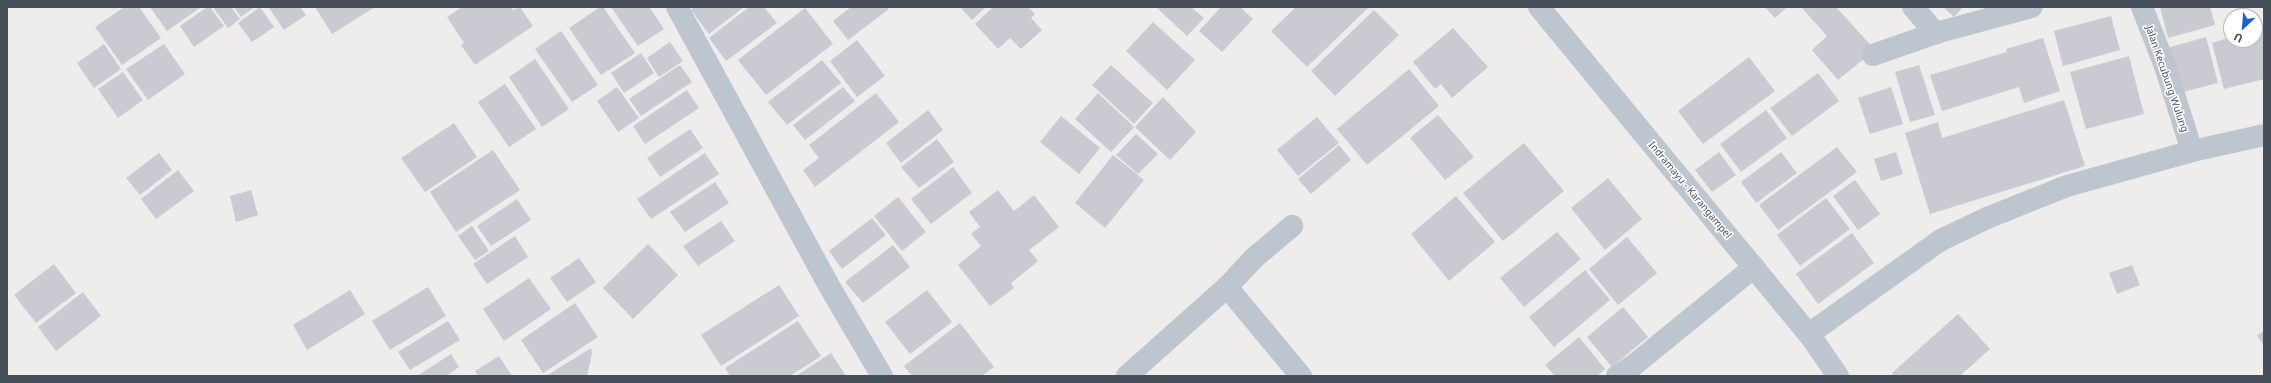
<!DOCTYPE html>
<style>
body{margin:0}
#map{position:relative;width:2271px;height:383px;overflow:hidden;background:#efecec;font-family:"Noto Sans",sans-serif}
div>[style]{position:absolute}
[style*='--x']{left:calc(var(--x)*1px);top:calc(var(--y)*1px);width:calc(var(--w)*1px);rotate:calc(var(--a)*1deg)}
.building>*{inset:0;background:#c9cad2}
.minor>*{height:22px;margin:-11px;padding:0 11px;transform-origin:11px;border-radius:11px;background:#bdc5ce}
span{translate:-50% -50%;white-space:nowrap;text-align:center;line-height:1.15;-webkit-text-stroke:3px #fff;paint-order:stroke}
.street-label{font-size:10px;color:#454e59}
.frame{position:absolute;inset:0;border:8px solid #454e59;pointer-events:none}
.north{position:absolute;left:2223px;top:8px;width:40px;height:40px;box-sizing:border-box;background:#fff;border:1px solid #b5b8bd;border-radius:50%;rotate:206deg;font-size:11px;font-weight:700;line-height:16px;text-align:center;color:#454e59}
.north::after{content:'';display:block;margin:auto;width:14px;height:18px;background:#1d5dd8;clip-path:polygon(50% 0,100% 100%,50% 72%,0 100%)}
</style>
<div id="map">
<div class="building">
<i style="clip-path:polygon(124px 7px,139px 7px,161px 38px,122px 65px,95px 27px)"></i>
<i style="clip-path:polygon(150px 7px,201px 7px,167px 31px)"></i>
<i style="clip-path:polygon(207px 7px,210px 7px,224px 26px,194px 47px,180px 26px)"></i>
<i style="clip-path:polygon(213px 7px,231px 7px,240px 19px,228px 28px)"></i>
<i style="clip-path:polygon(234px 7px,255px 7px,241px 17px)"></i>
<i style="clip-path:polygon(260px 7px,274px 27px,252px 42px,238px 23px)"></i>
<i style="clip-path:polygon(300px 7px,306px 15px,284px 30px,269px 8px)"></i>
<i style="clip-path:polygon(315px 7px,375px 7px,332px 34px)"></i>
<i style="clip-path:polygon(462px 7px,511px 7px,513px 10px,520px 7px,533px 26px,475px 65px,461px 45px,464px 43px,447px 17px)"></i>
<i style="clip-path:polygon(600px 7px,603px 7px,635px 53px,601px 75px,569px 28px)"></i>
<i style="clip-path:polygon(611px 7px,649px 7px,664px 29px,638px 46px)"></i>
<i style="clip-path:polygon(694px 7px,744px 7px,709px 34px,691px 10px)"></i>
<i style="clip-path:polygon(749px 7px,764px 7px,777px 23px,726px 61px,709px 38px)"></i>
<i style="clip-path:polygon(851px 7px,887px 7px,889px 9px,848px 40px,833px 21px)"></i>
<i style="clip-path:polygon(960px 7px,986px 7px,972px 20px)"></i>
<i style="clip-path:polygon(993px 7px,1028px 7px,1035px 14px,1031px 18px,1042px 30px,1021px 49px,1010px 38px,998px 49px,975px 24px)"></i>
<i style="clip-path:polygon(1156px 7px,1191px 7px,1204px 18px,1187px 36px)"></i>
<i style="clip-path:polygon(1221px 7px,1240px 7px,1253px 19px,1222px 52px,1199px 31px)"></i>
<i style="clip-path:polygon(1296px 7px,1369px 7px,1307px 67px,1271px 31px)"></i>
<i style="clip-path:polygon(1765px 7px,1787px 7px,1775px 18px)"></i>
<i style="clip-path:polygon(1801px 7px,1836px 7px,1875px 50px,1838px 80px,1812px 50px,1827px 36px)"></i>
<i style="clip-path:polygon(1943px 7px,1963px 7px,1954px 17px)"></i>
<i style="clip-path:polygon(2160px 7px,2210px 7px,2215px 25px,2168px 38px)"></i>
<i style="clip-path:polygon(805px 8px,833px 44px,766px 95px,738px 60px)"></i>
<i style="clip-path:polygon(1374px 10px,1399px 35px,1335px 96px,1311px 71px)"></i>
<i style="clip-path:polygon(2111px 16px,2120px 50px,2063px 66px,2054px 31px)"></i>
<i style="clip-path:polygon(1153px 22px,1195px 60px,1167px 90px,1126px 51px)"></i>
<i style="clip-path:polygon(1453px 28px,1488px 67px,1452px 98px,1441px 84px,1435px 89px,1413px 62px)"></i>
<i style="clip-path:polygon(2264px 29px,2264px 79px,2224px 89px,2212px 43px,2231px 37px,2231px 40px,2255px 40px,2255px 31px)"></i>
<i style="clip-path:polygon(561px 31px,598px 85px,572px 102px,535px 49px)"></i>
<i style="clip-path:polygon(2206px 37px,2218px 83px,2179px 93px,2167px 48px)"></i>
<i style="clip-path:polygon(2043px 38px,2060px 91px,2024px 103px,2019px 87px,1942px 111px,1930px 75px,2007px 52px,2006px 49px)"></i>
<i style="clip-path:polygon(857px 40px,885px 76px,857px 97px,830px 61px)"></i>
<i style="clip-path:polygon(670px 42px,683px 61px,659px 77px,647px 58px)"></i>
<i style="clip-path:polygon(104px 44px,121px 69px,94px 88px,77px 63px)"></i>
<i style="clip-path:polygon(164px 44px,185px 74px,148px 100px,126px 69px)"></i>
<i style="clip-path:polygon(641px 53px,654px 73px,624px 93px,611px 73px)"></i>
<i style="clip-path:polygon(2129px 56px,2144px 114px,2086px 129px,2070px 72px)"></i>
<i style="clip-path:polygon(1749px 57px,1775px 91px,1703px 144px,1678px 111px)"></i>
<i style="clip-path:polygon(535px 59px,569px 109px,542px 127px,509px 77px)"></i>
<i style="clip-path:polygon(822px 60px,841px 83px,787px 125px,768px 102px)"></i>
<i style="clip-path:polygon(680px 65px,692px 82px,641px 116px,629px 99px)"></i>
<i style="clip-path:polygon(1111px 65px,1153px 103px,1134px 124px,1092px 85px)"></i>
<i style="clip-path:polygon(1919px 65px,1935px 115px,1910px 122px,1895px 72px)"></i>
<i style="clip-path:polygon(1409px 69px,1439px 106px,1367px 165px,1337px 129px)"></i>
<i style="clip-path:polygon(123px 72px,143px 100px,118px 118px,98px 89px)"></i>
<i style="clip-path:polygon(1818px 73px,1839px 101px,1792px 136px,1770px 108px)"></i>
<i style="clip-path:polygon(505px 84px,536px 129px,509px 147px,478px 102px)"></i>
<i style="clip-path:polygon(617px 87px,639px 118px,618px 132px,597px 101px)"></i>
<i style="clip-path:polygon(843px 87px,855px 101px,805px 140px,793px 125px)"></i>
<i style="clip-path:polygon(1891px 87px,1903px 124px,1870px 134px,1858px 98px)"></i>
<i style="clip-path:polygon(687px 90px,699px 108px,645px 144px,633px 126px)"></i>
<i style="clip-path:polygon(876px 93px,899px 122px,815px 187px,803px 170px,819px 158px,809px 145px)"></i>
<i style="clip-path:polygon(1098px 93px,1134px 127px,1111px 152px,1075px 119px)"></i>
<i style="clip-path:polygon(1163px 97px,1196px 132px,1170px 160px,1135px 127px)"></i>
<i style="clip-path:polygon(2064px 100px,2085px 166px,1930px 214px,1905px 133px,1938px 122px,1942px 138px)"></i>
<i style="clip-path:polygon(928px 110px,943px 130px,901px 163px,886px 143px)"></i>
<i style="clip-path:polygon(1766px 110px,1787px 138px,1741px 172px,1720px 144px)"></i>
<i style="clip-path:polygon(1438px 115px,1474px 157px,1445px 180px,1410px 138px)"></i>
<i style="clip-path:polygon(1061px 116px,1100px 148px,1079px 174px,1040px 142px)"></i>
<i style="clip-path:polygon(1317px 117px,1339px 143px,1298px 176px,1277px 150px)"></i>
<i style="clip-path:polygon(454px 123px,477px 157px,425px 192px,401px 158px)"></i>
<i style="clip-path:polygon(690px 129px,703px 148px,660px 177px,647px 158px)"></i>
<i style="clip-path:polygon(1136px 134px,1158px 154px,1138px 174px,1116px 155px)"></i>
<i style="clip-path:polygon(937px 139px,954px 162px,919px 188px,901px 167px)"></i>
<i style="clip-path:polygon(1524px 143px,1564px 191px,1503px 241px,1463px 193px)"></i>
<i style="clip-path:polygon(1339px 145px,1351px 160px,1311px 194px,1298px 179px)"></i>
<i style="clip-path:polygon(1837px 147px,1857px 172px,1778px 230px,1759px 205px)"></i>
<i style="clip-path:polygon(493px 150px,520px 190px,456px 232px,430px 192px)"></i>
<i style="clip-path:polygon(1719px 152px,1736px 175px,1712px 192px,1695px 170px)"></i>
<i style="clip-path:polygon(1781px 152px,1797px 173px,1756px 203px,1741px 182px)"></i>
<i style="clip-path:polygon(1896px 152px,1903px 174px,1881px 181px,1874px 159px)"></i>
<i style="clip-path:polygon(159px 153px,172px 170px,140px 195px,126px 178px)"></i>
<i style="clip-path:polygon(705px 153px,719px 174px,651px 219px,637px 199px)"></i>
<i style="clip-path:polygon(1113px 155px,1144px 180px,1105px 228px,1075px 203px)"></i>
<i style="clip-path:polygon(953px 167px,972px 193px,931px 224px,911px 199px)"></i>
<i style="clip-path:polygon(178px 170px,194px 191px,156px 219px,141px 199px)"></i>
<i style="clip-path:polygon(1608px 178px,1642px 219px,1605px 250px,1571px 208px)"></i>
<i style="clip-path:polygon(1855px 180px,1880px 214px,1858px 230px,1833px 196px)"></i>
<i style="clip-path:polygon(715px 182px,729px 203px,685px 232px,670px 212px)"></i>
<i style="clip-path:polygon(251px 190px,258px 215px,236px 222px,230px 196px)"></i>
<i style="clip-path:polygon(998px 190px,1014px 211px,1034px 195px,1059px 227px,1029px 250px,1038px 261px,1011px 283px,1014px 288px,990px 306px,958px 265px,981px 246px,971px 234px,980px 227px,969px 212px)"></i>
<i style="clip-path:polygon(1456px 196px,1495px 242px,1449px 281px,1411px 234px)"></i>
<i style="clip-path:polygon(898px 197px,926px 232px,902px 251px,874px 216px)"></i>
<i style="clip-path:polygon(1826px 198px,1850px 229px,1800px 266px,1777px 235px)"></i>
<i style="clip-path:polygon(517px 199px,531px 220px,491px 246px,477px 226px)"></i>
<i style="clip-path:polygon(872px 218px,886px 235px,842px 269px,829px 251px)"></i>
<i style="clip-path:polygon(721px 221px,735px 241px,698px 266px,683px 246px)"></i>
<i style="clip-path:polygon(472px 226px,489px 251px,475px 260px,458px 236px)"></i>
<i style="clip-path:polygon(1557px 232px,1581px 259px,1524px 307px,1500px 278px)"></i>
<i style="clip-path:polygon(1852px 233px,1874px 263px,1818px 304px,1796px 274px)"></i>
<i style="clip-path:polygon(515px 236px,528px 257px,487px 284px,473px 264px)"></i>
<i style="clip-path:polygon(1627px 237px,1657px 273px,1618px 305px,1589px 269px)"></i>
<i style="clip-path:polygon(648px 244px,678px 275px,633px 319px,603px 288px)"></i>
<i style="clip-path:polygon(893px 245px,910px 267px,863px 303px,845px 282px)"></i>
<i style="clip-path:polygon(579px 258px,596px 282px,567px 302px,550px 278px)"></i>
<i style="clip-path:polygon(54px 264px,76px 293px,36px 323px,14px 295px)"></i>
<i style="clip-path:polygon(2132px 265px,2140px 285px,2117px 294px,2109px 273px)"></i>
<i style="clip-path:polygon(1585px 270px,1610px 300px,1554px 347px,1529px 317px)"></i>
<i style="clip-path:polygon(529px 278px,551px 309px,504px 341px,483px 309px)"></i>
<i style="clip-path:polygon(779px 285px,799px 316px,721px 366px,701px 335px)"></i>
<i style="clip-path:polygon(428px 287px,446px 316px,390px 350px,372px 321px)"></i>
<i style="clip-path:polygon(350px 290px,365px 314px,307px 350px,293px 325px)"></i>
<i style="clip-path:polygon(927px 290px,952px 322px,910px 354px,885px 322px)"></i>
<i style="clip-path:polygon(83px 292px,101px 316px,56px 351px,38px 327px)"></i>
<i style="clip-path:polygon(575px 303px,598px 337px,543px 373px,521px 340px)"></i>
<i style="clip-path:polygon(1623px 307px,1648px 337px,1612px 367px,1587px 337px)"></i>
<i style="clip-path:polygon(1958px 314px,1990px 349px,1960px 376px,1894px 376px,1892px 373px)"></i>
<i style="clip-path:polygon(448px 321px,460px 340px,410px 370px,398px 352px)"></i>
<i style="clip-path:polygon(798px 321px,821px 356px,790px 376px,730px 376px,725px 368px)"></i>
<i style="clip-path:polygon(960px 323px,994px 367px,982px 376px,912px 376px,904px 366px)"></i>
<i style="clip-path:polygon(2264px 331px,2264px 346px,2257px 335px)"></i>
<i style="clip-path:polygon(1579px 337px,1605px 369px,1597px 376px,1555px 376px,1545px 365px)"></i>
<i style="clip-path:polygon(591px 348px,592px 353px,587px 376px,546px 376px)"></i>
<i style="clip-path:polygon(831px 353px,846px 376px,796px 376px)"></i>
<i style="clip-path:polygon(451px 354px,459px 367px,446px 376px,417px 376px)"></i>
<i style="clip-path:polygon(499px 356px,512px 376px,478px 376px,475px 371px)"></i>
</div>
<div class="minor">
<i style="--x:677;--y:7;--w:315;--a:61.4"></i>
<i style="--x:828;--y:284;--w:107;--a:59.6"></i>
<i style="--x:1539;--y:7;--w:424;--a:50.5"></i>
<i style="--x:1809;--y:334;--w:51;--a:55.4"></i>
<i style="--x:1913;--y:7;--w:35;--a:49"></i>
<i style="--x:1936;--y:33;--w:99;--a:-15.2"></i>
<i style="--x:2142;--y:7;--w:63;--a:68.7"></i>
<i style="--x:2165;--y:66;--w:89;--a:72.4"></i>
<i style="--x:1873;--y:55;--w:67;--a:-19.2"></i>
<i style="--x:1227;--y:287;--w:116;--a:50.3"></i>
<i style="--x:1809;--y:334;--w:162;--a:-35.5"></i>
<i style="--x:1941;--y:240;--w:51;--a:-25.6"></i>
<i style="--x:1987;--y:218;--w:86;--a:-21.8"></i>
<i style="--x:2067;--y:186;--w:130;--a:-15.6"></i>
<i style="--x:2192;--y:151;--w:74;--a:-12.5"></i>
<i style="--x:1127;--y:376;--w:134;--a:-41.7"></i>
<i style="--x:1227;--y:287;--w:40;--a:-47"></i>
<i style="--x:1254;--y:258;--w:50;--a:-40.1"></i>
<i style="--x:1617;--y:376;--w:20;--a:-33"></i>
<i style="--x:1634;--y:365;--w:155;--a:-39.2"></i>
</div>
<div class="street-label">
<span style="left:2167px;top:79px;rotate:71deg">Jalan Kecubung Wulung</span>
<span style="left:1690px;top:190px;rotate:50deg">Indramayu - Karangampel</span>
</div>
<div class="frame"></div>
<div class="north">U</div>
</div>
